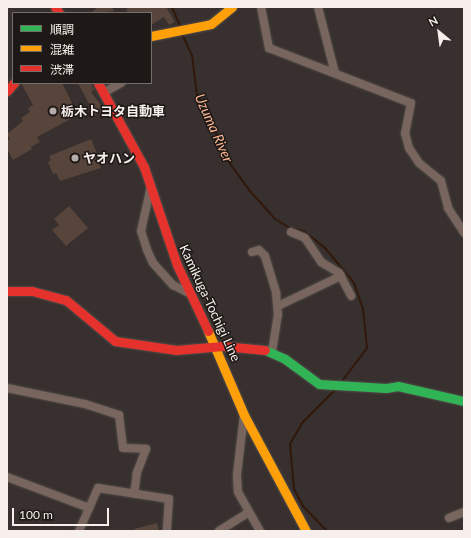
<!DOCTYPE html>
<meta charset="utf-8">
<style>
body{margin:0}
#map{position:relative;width:471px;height:538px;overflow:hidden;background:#37302e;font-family:Lato,"Noto Sans JP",sans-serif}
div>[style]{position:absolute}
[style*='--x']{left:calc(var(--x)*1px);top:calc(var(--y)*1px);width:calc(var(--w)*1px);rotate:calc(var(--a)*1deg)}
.stream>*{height:2px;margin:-1px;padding:0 1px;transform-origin:1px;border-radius:1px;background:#31180b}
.building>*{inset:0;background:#57443a}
.roads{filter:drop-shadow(0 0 1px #514c49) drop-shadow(0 0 1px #514c49)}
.street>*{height:8px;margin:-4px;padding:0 4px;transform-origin:4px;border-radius:4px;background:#78665e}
.fast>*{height:9px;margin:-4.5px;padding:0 4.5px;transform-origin:4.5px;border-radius:4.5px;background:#30b455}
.slow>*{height:9px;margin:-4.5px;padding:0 4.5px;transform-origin:4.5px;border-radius:4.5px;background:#ff9f0a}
.jam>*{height:9px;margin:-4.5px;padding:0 4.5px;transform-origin:4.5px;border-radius:4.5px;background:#e5322d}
.dots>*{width:11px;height:11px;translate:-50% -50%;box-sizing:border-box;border:2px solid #1e1916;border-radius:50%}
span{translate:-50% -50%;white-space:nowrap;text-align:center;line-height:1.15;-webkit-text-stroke:3px #1e1916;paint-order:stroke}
.poi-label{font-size:13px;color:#f7efec;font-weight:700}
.left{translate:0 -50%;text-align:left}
.street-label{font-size:13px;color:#f7efec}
.water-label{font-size:14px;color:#f8b594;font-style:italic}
.frame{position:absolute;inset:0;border:8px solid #f7efec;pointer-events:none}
.legend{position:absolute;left:12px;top:12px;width:140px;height:72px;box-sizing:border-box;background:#1e1916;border:1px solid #756f6c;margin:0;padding:5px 7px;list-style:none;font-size:12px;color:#f7efec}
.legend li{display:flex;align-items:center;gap:8px;height:20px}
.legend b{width:20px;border:1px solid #756f6c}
.north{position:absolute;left:419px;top:12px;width:40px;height:40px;-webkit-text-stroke:3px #1e1916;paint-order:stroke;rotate:331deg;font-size:11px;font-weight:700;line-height:16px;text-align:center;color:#f7efec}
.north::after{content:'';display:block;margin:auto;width:14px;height:18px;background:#f7efec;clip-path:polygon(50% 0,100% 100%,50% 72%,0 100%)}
.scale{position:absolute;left:12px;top:508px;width:97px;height:18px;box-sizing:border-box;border:2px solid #f7efec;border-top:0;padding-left:5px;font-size:12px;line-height:14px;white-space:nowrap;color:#f7efec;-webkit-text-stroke:3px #1e1916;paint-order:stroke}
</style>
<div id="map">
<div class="stream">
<i style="--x:172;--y:7;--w:21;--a:67"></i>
<i style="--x:182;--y:34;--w:23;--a:65"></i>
<i style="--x:192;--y:55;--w:40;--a:82.9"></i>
<i style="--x:197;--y:95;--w:16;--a:55"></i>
<i style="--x:206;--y:108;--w:54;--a:68.2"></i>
<i style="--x:226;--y:158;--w:39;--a:54"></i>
<i style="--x:249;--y:190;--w:39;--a:48"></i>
<i style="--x:275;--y:219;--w:17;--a:31"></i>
<i style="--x:290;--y:228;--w:14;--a:12"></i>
<i style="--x:304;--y:231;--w:28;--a:39"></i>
<i style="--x:326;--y:249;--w:44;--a:50.5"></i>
<i style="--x:354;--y:283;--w:28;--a:71"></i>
<i style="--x:363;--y:309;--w:39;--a:84"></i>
<i style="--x:367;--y:348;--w:40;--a:127"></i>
<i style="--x:327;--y:531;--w:35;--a:-134"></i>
<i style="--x:303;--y:506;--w:19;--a:-118"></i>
<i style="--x:294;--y:489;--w:45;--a:-95.1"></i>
<i style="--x:290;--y:444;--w:24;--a:-60"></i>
<i style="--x:302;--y:423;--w:48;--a:-45"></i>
</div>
<div class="building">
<i style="clip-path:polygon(98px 7px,112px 7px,114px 11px,91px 13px)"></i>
<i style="clip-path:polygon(130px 7px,166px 7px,175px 22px,169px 25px,164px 17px,151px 25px,151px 13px,128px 13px,126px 9px)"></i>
<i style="clip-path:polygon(21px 83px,62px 83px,78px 115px,37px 137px,40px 142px,31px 147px,32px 149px,13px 160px,7px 149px,7px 141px,10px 139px,7px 134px,23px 121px,21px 118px,30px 112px,28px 108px,33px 105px)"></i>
<i style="clip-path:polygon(78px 83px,91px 83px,94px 90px,91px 92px,105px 110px,95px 115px)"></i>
<i style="clip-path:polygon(91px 139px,100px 161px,98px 161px,101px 168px,60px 181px,56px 173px,53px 174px,48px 162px,51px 160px,49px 156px)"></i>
<i style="clip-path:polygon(69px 206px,88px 228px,66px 246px,52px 230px,59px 225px,54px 219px)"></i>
<i style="clip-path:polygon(157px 523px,159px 531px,135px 531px,134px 529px)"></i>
</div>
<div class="roads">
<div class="street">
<i style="--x:261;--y:7;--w:42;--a:79"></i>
<i style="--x:269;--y:48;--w:152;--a:21.2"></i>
<i style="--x:411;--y:103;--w:31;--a:101"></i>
<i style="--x:405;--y:133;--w:16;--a:75"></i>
<i style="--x:409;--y:148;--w:18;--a:56"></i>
<i style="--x:419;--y:163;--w:28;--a:39"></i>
<i style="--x:441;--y:181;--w:28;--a:75"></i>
<i style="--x:448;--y:208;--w:30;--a:57"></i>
<i style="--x:318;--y:7;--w:68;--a:75.6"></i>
<i style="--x:103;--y:93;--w:21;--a:-29"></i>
<i style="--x:151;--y:186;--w:46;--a:102.5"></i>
<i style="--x:141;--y:231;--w:20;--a:72"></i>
<i style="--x:147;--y:250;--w:14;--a:65"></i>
<i style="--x:153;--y:263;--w:30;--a:48"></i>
<i style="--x:173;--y:285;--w:18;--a:27"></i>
<i style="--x:291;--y:232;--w:15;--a:23"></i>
<i style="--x:305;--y:238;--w:29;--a:56"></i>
<i style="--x:321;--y:262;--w:21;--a:31"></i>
<i style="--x:339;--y:273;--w:26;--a:62"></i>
<i style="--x:252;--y:252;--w:7;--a:-16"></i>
<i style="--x:259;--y:250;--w:8;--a:45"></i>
<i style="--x:265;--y:256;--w:39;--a:73"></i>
<i style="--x:276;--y:293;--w:21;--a:85"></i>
<i style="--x:278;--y:314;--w:37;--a:99"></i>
<i style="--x:278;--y:306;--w:70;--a:-25.5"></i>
<i style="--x:7;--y:388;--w:80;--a:11.6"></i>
<i style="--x:85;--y:404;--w:36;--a:18"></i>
<i style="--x:119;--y:415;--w:33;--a:83"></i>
<i style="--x:123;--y:448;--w:23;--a:2"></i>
<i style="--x:146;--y:449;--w:26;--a:111"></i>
<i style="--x:137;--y:473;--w:21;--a:98"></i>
<i style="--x:244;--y:415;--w:60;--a:96.7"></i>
<i style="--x:237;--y:475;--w:17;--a:87"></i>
<i style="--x:238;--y:492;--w:45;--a:60.6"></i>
<i style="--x:7;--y:477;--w:88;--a:20.7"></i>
<i style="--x:449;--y:518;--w:16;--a:-22"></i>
<i style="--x:79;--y:531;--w:47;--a:-66.2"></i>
<i style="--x:98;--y:488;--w:72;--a:8.8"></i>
<i style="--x:169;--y:499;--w:32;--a:94"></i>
<i style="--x:219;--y:531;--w:34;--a:-32"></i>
</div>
<div class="fast">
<i style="--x:265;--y:350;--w:22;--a:24"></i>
<i style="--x:285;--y:359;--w:42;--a:36.3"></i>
<i style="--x:319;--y:384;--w:67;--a:3.4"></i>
<i style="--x:386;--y:388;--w:12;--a:-9"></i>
<i style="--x:398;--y:386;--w:68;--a:12.8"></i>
</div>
<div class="slow">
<i style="--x:151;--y:36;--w:61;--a:-11.3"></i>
<i style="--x:211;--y:24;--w:27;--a:-39"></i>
<i style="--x:208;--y:331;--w:91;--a:66.8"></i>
<i style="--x:244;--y:415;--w:132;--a:61.9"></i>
</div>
<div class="jam">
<i style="--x:55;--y:7;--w:7;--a:56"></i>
<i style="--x:98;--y:83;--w:96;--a:61.3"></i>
<i style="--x:144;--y:167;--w:103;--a:71.4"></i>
<i style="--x:177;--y:265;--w:73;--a:64.8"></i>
<i style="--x:7;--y:91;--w:11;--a:-49"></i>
<i style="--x:7;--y:291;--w:25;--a:0"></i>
<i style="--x:32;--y:291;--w:35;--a:15"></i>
<i style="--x:66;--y:300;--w:64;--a:39.9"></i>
<i style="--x:115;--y:341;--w:62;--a:8.4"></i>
<i style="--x:176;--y:350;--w:47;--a:-4.9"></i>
<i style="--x:223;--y:346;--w:42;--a:5.4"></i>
</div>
</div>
<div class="dots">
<i style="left:53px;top:111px;background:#b4acaa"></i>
<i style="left:75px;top:158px;background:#b4acaa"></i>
</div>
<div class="poi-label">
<span class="left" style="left:61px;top:111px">栃木トヨタ自動車</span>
<span class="left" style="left:83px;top:158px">ヤオハン</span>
</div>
<div class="street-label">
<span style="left:210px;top:303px;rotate:65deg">Kamikuga-Tochigi Line</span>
</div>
<div class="water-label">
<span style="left:214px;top:128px;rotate:66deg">Uzuma River</span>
</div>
<div class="frame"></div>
<ul class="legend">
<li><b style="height:5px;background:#30b455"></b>順調</li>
<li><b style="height:5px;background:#ff9f0a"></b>混雑</li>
<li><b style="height:5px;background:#e5322d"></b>渋滞</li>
</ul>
<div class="north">N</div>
<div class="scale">100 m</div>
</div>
